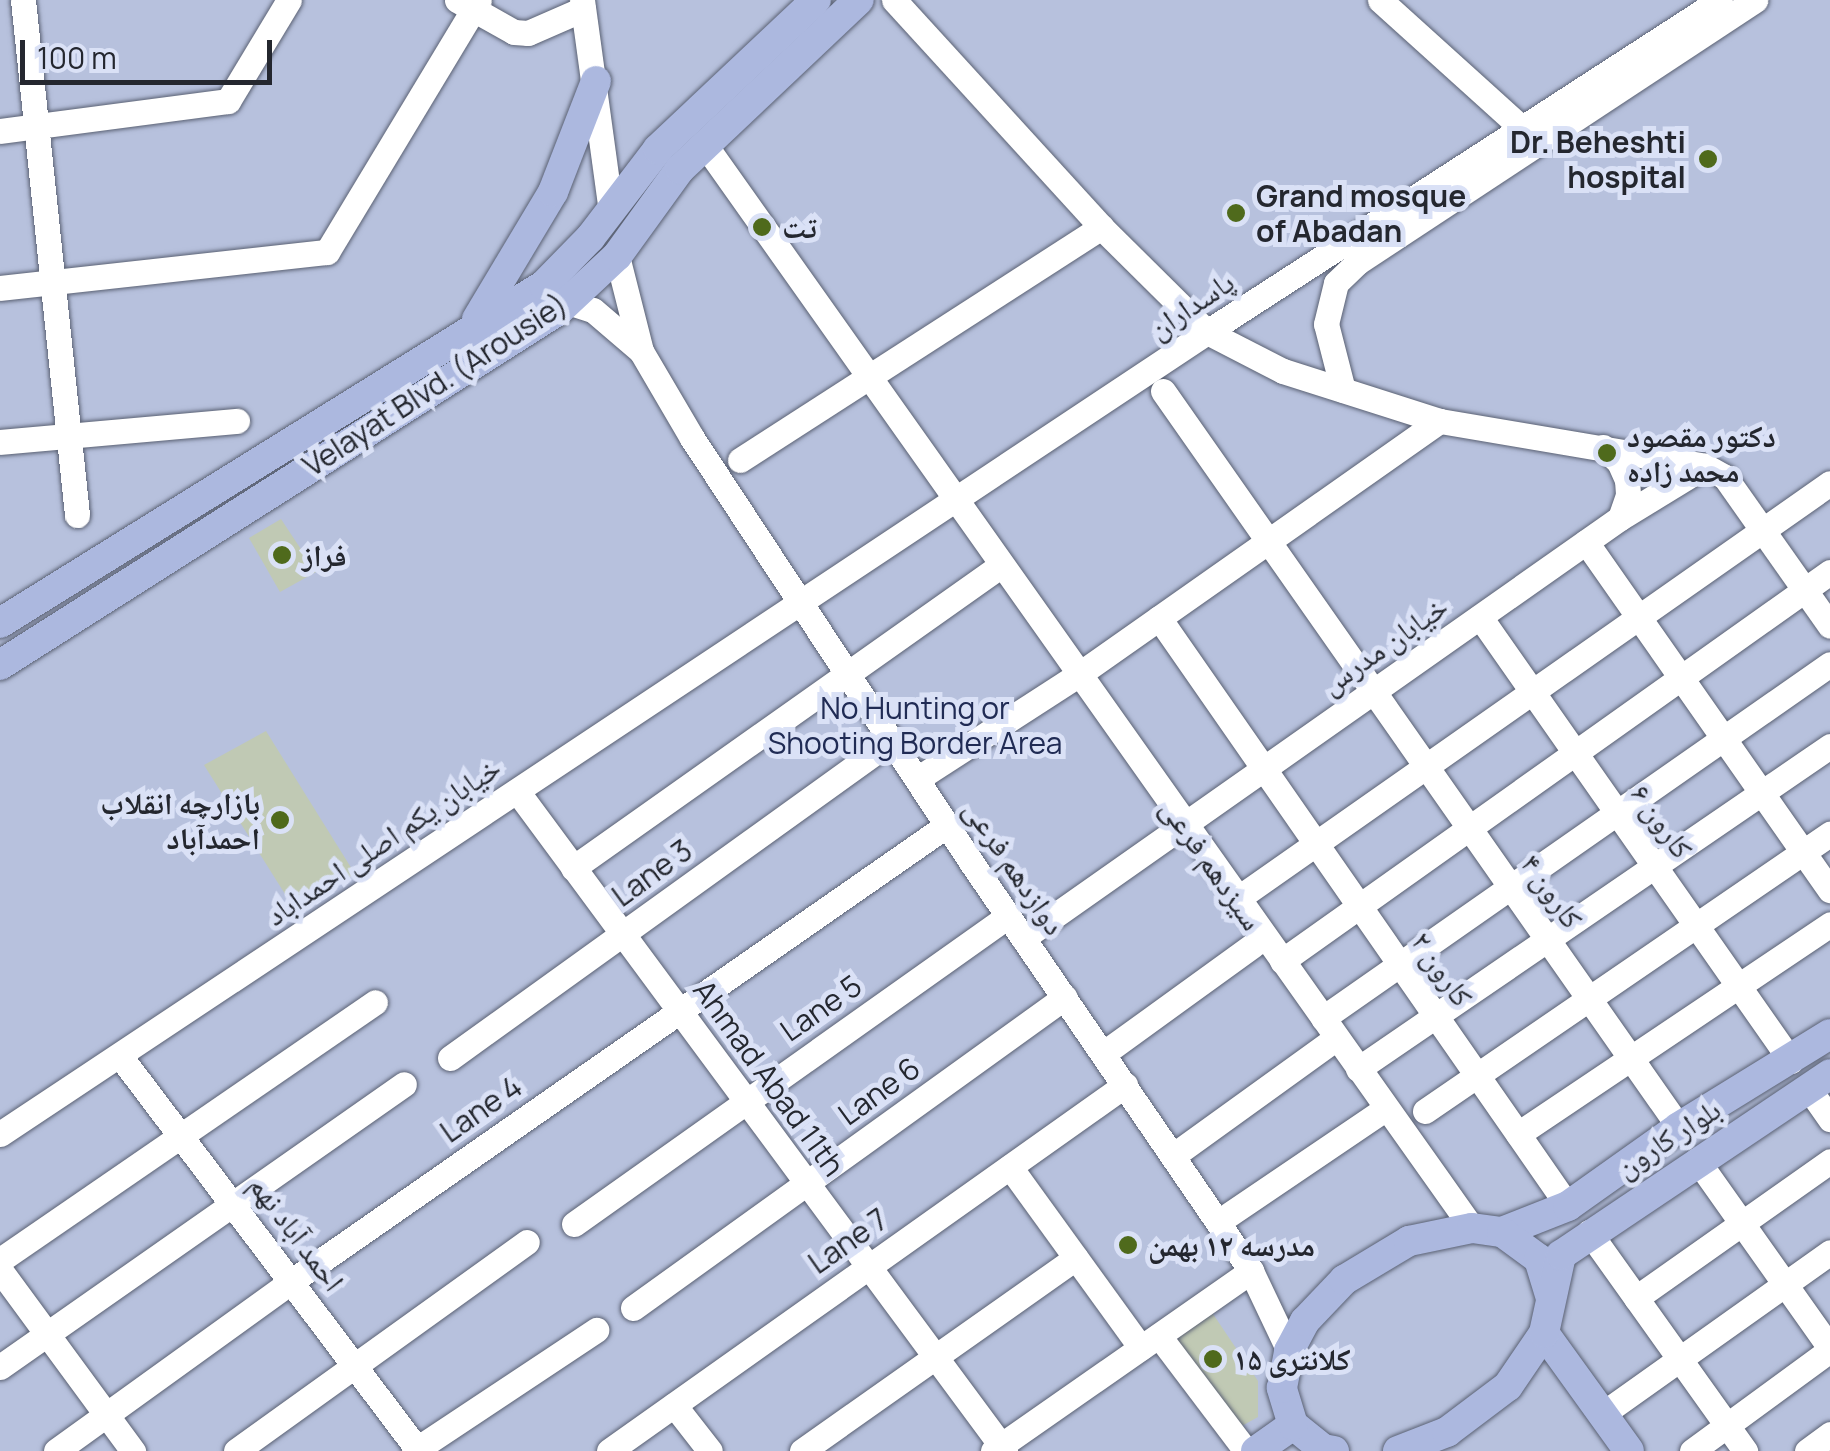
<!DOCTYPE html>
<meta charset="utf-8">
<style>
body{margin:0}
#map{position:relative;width:1830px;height:1451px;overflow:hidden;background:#dae1f6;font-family:Manrope,"Noto Naskh Arabic",sans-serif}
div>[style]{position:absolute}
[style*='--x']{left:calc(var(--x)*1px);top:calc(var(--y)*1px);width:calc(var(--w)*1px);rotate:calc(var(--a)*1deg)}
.green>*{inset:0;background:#b7c1dd}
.building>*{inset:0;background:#c0c9b4}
.roads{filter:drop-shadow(0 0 2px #5a6173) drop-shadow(0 0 2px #5a6173)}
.minor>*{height:25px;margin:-12.5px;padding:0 12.5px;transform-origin:12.5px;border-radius:12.5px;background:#fff}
.major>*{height:30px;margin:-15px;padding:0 15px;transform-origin:15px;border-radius:15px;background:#acb8df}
.dots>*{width:28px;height:28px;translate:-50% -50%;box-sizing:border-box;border:5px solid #dae1f6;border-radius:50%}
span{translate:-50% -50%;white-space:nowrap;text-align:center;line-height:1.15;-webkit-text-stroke:10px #dae1f6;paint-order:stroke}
.poi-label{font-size:30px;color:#24272f;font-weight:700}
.right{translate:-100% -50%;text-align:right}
.left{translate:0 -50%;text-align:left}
.street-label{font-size:30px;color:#24272f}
.park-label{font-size:30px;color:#202b54}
.scale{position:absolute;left:20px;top:40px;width:252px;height:45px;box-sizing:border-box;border:5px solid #24272f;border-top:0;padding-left:12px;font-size:30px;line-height:35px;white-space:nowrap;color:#24272f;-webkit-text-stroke:8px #dae1f6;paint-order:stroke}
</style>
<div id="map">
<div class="green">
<i style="clip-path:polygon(0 0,1830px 0,1830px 1451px,0 1451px)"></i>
</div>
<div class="building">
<i style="clip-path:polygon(281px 519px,316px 572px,280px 592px,249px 538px)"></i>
<i style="clip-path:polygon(266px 731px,355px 874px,295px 910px,204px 765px)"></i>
<i style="clip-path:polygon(1209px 1308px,1258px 1381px,1258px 1417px,1231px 1432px,1169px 1337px)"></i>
</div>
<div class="roads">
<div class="minor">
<i style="--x:23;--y:0;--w:518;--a:84.01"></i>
<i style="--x:457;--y:0;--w:65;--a:29.3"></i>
<i style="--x:514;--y:32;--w:14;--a:4"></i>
<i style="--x:528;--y:33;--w:60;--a:-23.6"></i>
<i style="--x:582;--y:0;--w:214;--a:82.2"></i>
<i style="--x:894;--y:0;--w:307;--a:47.6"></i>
<i style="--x:1101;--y:227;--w:149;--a:44.7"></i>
<i style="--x:1207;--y:332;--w:85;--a:27.2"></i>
<i style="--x:1283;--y:371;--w:165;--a:17.7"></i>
<i style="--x:1440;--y:421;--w:269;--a:9.6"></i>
<i style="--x:1705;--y:466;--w:23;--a:29"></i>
<i style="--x:1725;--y:477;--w:182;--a:54.8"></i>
<i style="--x:1380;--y:0;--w:193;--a:42.1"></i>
<i style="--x:0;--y:131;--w:230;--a:-7.5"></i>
<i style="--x:228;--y:101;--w:118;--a:-58.9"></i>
<i style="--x:705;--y:145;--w:1327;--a:54.69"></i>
<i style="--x:617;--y:256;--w:98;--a:75.8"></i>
<i style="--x:641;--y:351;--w:101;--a:59.6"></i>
<i style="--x:692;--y:438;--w:508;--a:56.65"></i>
<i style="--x:971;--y:862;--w:496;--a:55.6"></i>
<i style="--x:1251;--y:1271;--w:89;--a:64.6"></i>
<i style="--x:0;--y:288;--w:329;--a:-6.3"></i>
<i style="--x:327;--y:252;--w:294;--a:-58.9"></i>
<i style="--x:568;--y:302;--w:26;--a:18"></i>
<i style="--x:593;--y:310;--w:63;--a:40.5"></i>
<i style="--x:1343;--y:390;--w:68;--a:-104.4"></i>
<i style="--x:1326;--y:324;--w:42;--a:-76.3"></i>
<i style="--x:1336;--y:283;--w:30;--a:-44"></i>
<i style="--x:1358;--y:262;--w:476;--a:-33.4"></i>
<i style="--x:1163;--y:391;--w:899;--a:54.97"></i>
<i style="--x:0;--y:442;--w:238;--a:-5.1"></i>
<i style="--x:1603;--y:447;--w:22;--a:43"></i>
<i style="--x:1619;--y:462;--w:20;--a:66"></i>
<i style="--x:1627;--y:480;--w:15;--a:86"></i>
<i style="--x:1628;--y:495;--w:24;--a:109"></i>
<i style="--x:740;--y:460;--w:430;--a:-32.8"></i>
<i style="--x:1586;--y:542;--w:425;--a:55"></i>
<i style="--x:1480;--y:617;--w:542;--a:54.99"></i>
<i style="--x:1159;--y:618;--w:716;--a:55.18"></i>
<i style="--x:917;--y:779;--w:192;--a:-32.9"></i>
<i style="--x:1078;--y:675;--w:442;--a:-35.1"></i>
<i style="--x:517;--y:791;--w:821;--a:53.52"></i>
<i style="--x:573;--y:868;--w:523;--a:-35.27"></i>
<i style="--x:1237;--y:899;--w:724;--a:-35.05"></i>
<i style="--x:1023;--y:938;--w:730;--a:-35.13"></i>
<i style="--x:1620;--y:518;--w:100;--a:-31.5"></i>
<i style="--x:1282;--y:961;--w:672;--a:-35.37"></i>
<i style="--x:1323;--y:1018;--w:618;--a:-34.92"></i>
<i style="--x:1104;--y:1053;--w:198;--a:-35.9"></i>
<i style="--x:120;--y:1056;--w:495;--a:52.9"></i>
<i style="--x:450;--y:1058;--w:545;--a:-35.73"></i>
<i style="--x:1358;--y:1069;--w:572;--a:-34.38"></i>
<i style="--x:1809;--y:1089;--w:37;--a:55"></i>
<i style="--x:1425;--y:1111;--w:491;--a:-34.4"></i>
<i style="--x:0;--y:1134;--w:1449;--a:-33.6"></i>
<i style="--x:1207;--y:332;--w:611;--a:-32.91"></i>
<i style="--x:1518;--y:1134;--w:376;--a:-33.9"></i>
<i style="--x:1174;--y:1155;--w:200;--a:-35.8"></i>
<i style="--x:1697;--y:1160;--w:230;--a:54.7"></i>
<i style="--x:1010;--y:1167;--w:223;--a:54.1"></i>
<i style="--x:1218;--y:1222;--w:202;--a:-34.1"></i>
<i style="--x:574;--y:1224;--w:532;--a:-35.36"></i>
<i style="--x:1589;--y:1232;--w:269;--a:54.5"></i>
<i style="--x:0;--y:1260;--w:455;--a:-34.5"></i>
<i style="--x:0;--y:1270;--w:225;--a:53.7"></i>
<i style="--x:1636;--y:1298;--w:237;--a:-35.2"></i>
<i style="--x:633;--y:1308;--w:532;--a:-35.75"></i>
<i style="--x:1159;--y:1336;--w:144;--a:52.9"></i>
<i style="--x:0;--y:1367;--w:493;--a:-35"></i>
<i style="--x:674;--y:1405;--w:58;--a:52"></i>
<i style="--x:1601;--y:1415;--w:281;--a:-35.4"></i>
<i style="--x:56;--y:1451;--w:291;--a:-35.8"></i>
<i style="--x:292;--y:1281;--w:798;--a:-34.84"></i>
<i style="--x:236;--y:1451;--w:358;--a:-35.7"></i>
<i style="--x:414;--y:1451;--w:219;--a:-33.6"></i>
<i style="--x:609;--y:1451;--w:633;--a:-35.35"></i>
<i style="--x:802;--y:1451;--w:335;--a:-35.2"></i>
<i style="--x:993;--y:1451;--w:315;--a:-34.9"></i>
<i style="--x:1692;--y:1451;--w:171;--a:-36.2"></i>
<i style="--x:1807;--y:1451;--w:29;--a:-36"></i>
</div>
<div class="major">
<i style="--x:477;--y:319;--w:148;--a:-59.1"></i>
<i style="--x:553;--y:192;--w:119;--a:-68.8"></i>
<i style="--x:0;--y:623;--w:640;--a:-31.85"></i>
<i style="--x:544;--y:285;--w:66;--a:-45.6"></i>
<i style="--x:590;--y:238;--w:112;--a:-52.6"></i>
<i style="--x:658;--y:149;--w:217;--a:-43.3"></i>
<i style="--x:0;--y:665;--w:662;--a:-32.42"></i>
<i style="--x:559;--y:310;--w:79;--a:-43"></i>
<i style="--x:617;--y:256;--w:107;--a:-54.1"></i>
<i style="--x:680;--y:169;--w:246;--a:-43.4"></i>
<i style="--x:1502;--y:1232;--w:71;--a:-21.5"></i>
<i style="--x:1568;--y:1206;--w:136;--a:-35.4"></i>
<i style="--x:1679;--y:1127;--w:177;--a:-31.6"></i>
<i style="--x:1544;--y:1333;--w:145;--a:54.2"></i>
<i style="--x:1256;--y:1451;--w:45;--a:-35.1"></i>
<i style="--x:1334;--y:1451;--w:11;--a:-170"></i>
<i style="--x:1323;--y:1449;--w:38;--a:-141"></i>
<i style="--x:1293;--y:1425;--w:39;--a:-107"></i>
<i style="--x:1282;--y:1388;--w:38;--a:-79"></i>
<i style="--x:1289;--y:1351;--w:34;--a:-62"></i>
<i style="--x:1305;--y:1321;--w:57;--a:-46.4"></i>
<i style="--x:1344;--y:1280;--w:76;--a:-31"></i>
<i style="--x:1409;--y:1241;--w:64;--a:-11.7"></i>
<i style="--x:1472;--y:1228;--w:30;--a:8"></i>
<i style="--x:1502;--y:1232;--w:46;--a:36.1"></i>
<i style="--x:1539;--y:1259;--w:39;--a:73"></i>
<i style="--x:1398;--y:1451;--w:53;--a:-21.2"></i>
<i style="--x:1447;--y:1432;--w:76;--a:-37"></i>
<i style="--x:1508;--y:1386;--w:64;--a:-55.8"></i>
<i style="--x:1544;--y:1333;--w:80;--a:-77.7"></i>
<i style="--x:1561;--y:1255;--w:324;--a:-33.9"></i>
</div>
</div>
<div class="dots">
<i style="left:1708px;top:159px;background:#4f6a1c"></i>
<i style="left:1236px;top:213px;background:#4f6a1c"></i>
<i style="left:762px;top:227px;background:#4f6a1c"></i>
<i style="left:1607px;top:453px;background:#4f6a1c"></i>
<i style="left:282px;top:555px;background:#4f6a1c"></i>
<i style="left:280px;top:820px;background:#4f6a1c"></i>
<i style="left:1128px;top:1245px;background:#4f6a1c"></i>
<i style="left:1213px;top:1359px;background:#4f6a1c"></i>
</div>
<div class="poi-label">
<span class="right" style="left:1686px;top:159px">Dr. Beheshti<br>hospital</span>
<span class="left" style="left:1256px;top:213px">Grand mosque<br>of Abadan</span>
<span class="left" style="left:782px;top:227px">تت</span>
<span class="left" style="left:1627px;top:453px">دكتور مقصود<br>محمد زاده</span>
<span class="left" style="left:302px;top:555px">فراز</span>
<span class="right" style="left:260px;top:820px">بازارچه انقلاب<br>احمدآباد</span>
<span class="left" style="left:1148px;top:1245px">مدرسه ۱۲ بهمن</span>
<span class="left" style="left:1233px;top:1359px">کلانتری ۱۵</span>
</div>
<div class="street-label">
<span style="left:1191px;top:305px;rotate:-34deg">پاسداران</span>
<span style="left:435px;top:385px;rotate:-33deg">Velayat Blvd. (Arousie)</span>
<span style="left:1384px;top:645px;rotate:-35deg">خیابان مدرس</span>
<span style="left:1662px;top:821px;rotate:55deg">کارون ۶</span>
<span style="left:383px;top:841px;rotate:-34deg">خیابان یکم اصلی احمداباد</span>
<span style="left:1212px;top:864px;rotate:55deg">سیزدهم فرعی</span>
<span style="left:1015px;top:867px;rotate:56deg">دوازدهم فرعی</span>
<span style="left:652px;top:873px;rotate:-36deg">Lane 3</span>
<span style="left:1552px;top:891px;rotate:55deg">کارون ۴</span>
<span style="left:1442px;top:969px;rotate:55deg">کارون ۲</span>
<span style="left:821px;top:1008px;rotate:-35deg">Lane 5</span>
<span style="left:769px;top:1078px;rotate:54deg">Ahmad Abad 11th</span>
<span style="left:879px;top:1091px;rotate:-36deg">Lane 6</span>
<span style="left:481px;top:1109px;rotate:-35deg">Lane 4</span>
<span style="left:1668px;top:1138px;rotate:-33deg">بلوار کارون</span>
<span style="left:297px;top:1233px;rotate:53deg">احمد آباد نهم</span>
<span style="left:848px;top:1241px;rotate:-35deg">Lane 7</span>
</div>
<div class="park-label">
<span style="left:915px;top:725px">No Hunting or<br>Shooting Border Area</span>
</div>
<div class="scale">100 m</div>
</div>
